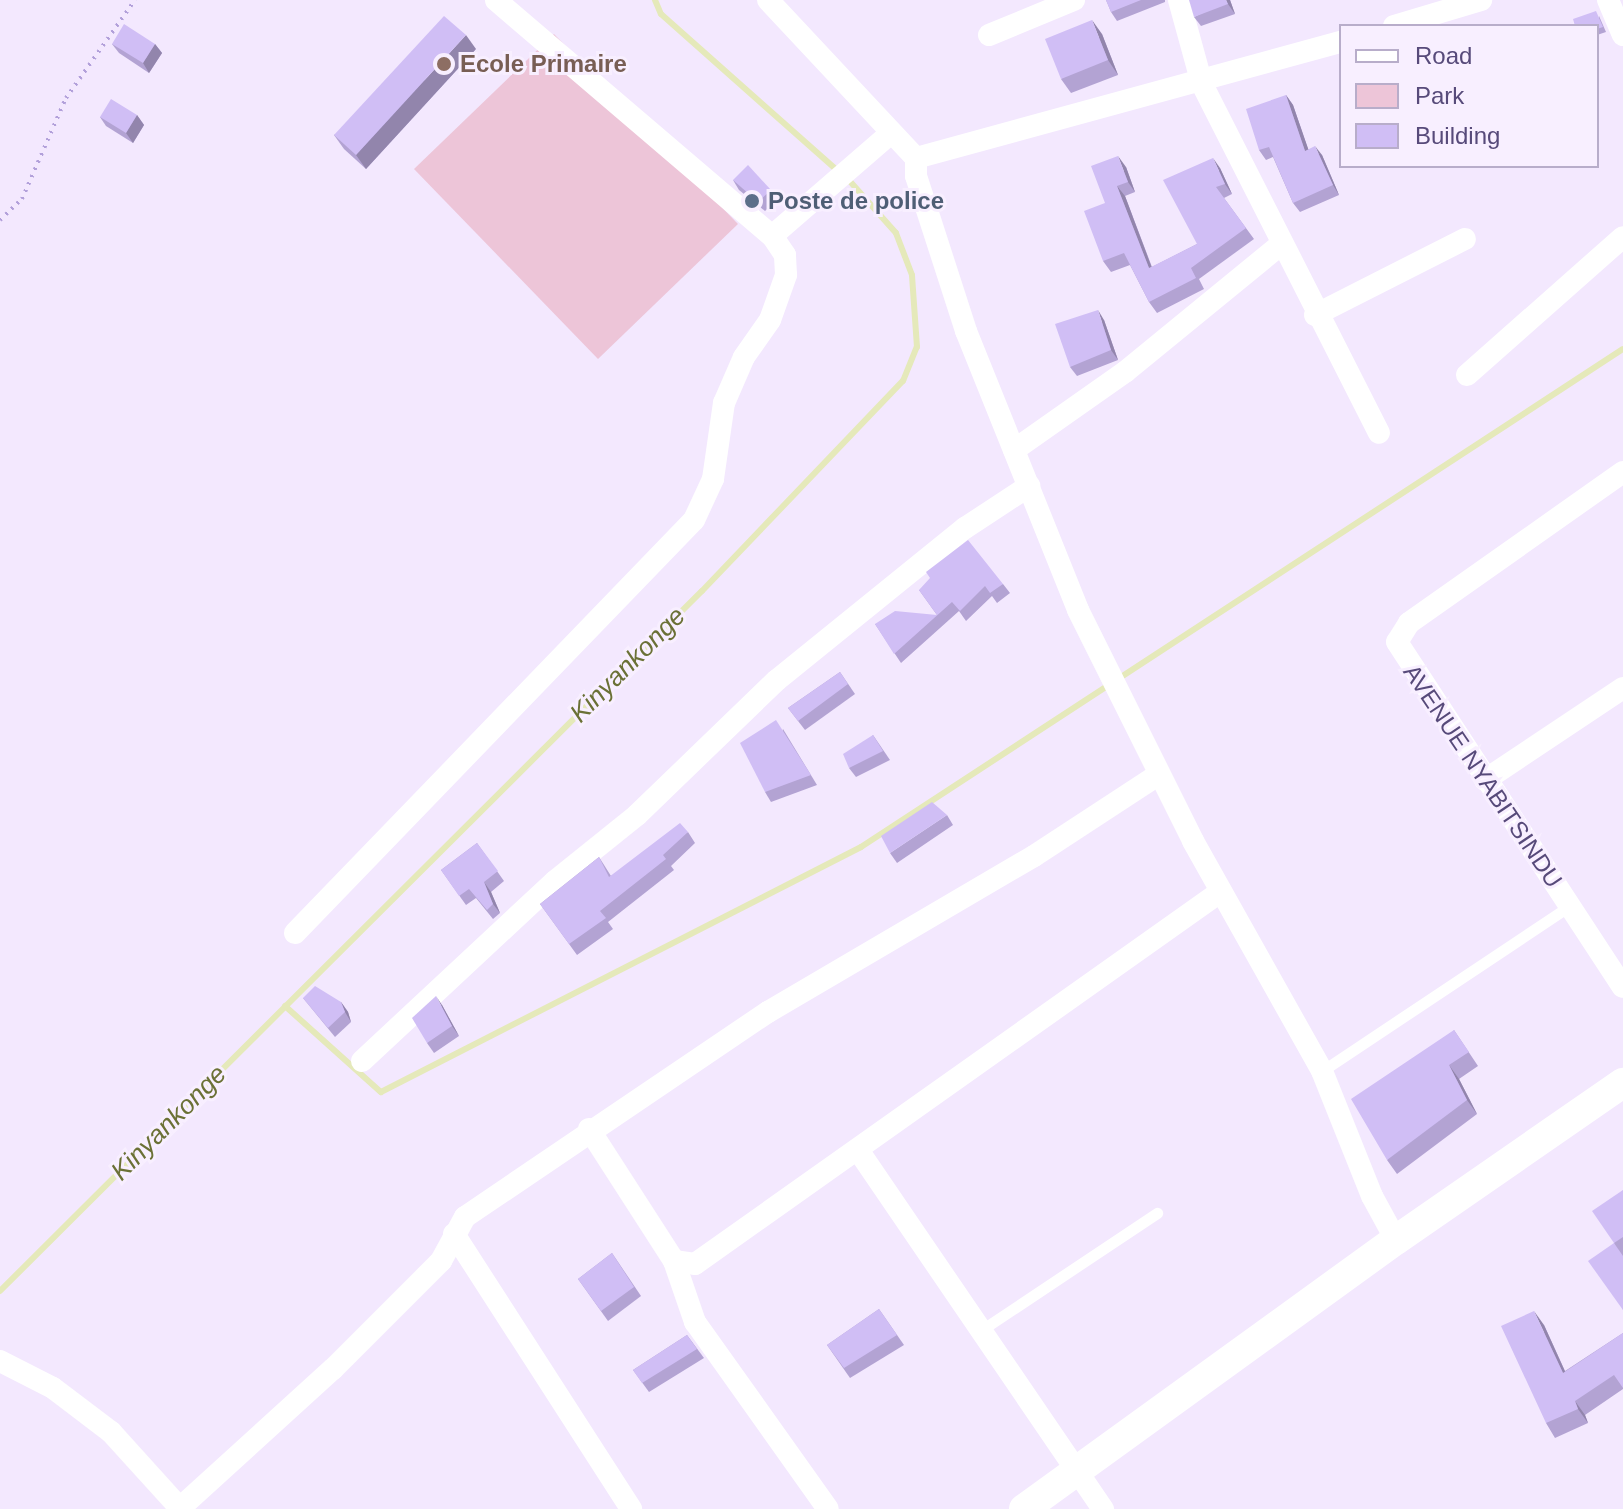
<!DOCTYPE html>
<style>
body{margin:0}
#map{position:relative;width:1623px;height:1509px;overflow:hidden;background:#f3e8fe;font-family:Arial,sans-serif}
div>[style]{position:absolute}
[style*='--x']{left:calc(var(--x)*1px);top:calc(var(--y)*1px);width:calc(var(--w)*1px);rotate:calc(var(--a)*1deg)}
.green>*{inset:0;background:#edc5d8}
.stream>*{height:6px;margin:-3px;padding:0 3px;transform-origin:3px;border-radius:3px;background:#e5e9ba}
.path>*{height:4px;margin-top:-2px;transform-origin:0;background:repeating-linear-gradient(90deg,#b2a0da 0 2px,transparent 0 8px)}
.lane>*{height:11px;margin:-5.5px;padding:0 5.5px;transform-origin:5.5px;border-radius:5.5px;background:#fff}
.street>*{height:22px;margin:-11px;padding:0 11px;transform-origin:11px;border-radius:11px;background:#fff}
.secondary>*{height:30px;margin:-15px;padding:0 15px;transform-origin:15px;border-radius:15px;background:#fff}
.wall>*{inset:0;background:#b3a3d3}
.shaded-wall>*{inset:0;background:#9285ac}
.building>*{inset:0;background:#d0bef5}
.dots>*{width:22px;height:22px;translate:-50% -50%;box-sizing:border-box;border:4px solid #f8efff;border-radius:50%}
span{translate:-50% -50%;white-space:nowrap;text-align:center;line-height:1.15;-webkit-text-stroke:6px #f8efff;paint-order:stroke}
.education-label{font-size:24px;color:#785e54;font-weight:700}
.left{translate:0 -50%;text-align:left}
.service-label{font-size:24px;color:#4e5e75;font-weight:700}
.street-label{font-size:24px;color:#574a7a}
.water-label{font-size:26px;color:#6b7136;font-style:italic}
.legend{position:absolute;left:1339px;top:24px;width:260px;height:144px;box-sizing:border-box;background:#f8efff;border:2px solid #b8adca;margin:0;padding:10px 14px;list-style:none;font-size:24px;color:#574a7a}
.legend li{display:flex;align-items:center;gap:16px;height:40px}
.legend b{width:40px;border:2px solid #b8adca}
</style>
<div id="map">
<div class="green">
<i style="clip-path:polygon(554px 34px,738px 224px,598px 359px,414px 169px)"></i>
</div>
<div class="stream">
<i style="--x:655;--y:0;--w:15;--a:67"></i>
<i style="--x:661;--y:14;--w:237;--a:41.6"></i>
<i style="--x:285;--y:1006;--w:129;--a:41.9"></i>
<i style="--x:381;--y:1092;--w:539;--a:-27.04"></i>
<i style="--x:861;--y:847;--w:910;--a:-33.17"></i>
<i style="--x:0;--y:1291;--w:991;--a:-44.92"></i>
<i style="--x:702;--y:591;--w:291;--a:-46.3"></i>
<i style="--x:903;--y:381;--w:37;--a:-68"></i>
<i style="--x:917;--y:347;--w:72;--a:-94"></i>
<i style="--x:912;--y:275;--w:45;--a:-110.9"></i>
<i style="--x:896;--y:233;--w:74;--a:-131.7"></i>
</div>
<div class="path">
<i style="--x:0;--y:220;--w:30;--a:-44"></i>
<i style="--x:22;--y:199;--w:110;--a:-66.5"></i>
<i style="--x:66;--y:98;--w:120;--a:-54.9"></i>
</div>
<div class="lane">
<i style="--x:1322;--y:1071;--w:297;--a:-33.7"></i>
<i style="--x:980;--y:1331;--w:213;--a:-33.7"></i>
</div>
<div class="street">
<i style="--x:768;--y:0;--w:216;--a:46.9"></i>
<i style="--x:916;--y:158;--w:18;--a:90"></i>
<i style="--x:916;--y:176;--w:163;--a:72.1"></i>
<i style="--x:966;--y:331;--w:301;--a:68.1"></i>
<i style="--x:1078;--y:610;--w:258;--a:63.5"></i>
<i style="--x:1193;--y:841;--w:264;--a:60.7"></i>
<i style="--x:1322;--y:1071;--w:135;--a:68.2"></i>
<i style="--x:1372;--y:1196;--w:50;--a:61.4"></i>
<i style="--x:1179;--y:0;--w:87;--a:74.7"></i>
<i style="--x:1202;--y:84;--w:391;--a:63.1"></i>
<i style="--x:1608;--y:0;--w:38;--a:67"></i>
<i style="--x:1394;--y:26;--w:91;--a:-16.6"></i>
<i style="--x:989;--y:35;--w:92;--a:-22.4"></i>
<i style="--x:916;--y:158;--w:441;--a:-15.3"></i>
<i style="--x:772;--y:236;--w:157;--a:-40.9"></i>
<i style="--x:1315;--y:315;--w:168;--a:-26.9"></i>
<i style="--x:1467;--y:375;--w:208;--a:-41.5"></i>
<i style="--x:1014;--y:450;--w:136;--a:-35.1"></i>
<i style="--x:1125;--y:372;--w:200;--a:-39.3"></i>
<i style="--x:1623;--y:472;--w:262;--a:144.8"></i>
<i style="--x:1409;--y:623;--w:22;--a:122"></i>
<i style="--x:1397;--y:642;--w:412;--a:56.8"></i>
<i style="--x:1485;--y:780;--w:166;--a:-33.7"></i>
<i style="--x:295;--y:933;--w:574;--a:-45.99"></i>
<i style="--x:694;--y:520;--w:45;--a:-65.1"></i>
<i style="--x:713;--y:479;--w:77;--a:-81.8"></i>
<i style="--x:724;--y:403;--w:50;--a:-66.5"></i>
<i style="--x:744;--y:357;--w:45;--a:-54.9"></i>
<i style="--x:770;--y:320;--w:48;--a:-70.4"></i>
<i style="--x:786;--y:275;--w:20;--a:-93"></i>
<i style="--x:785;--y:255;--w:23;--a:-124"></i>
<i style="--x:772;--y:236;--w:363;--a:-139.5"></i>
<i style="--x:362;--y:1061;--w:264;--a:-43"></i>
<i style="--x:555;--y:881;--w:105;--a:-38.8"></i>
<i style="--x:637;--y:815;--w:194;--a:-44"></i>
<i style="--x:777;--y:680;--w:242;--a:-39"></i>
<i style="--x:965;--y:528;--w:77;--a:-33.3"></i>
<i style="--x:589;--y:1129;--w:157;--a:57.2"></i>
<i style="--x:674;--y:1261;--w:21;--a:8"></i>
<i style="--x:695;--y:1264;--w:643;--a:-35.32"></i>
<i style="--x:858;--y:1150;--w:435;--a:55.7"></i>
<i style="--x:454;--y:1234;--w:327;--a:57.2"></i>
<i style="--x:674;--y:1261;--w:65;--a:71"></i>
<i style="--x:695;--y:1322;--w:229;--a:54.6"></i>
<i style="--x:0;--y:1361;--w:59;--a:27"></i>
<i style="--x:53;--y:1388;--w:73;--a:37.2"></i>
<i style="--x:111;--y:1432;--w:103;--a:47.8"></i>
<i style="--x:180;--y:1508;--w:207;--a:-42.3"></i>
<i style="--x:333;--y:1369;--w:153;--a:-45"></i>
<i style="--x:441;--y:1261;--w:50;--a:-61.4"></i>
<i style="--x:465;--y:1217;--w:366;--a:-34.1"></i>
<i style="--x:768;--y:1012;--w:308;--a:-30.4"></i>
<i style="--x:1034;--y:856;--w:148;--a:-33.2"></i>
</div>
<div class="secondary">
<i style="--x:1024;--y:1509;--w:459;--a:-35.9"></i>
<i style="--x:1396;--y:1240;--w:276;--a:-34.7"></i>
</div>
<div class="wall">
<i style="clip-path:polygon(1106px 0,1165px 0,1165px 2px,1117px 21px,1111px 12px)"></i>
<i style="clip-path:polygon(1230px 0,1235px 14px,1201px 26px,1194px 17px)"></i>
<i style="clip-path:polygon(1599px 16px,1606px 32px,1597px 35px,1597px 26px)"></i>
<i style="clip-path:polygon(1102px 34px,1118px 75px,1071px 93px,1061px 79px)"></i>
<i style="clip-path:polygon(112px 44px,155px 44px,162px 53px,149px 73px,119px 53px)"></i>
<i style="clip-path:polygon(476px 49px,366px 169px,344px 149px,334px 135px)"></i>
<i style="clip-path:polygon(1286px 95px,1293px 105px,1308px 149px,1322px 155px,1339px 195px,1300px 212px,1293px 203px,1273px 157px,1266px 160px,1259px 150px)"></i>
<i style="clip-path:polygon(137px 115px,144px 125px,133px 143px,106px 126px,100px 117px)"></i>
<i style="clip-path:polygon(1126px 167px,1135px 192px,1125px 196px,1152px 267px,1197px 244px,1220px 168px,1232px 194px,1224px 198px,1254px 239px,1199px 279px,1204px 289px,1157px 313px,1149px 302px,1130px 265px,1111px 272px,1103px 261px,1105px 203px)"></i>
<i style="clip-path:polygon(733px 180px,771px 190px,778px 199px,765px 211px,739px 190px)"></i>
<i style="clip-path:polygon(1104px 320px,1118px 360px,1077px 376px,1070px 367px)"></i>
<i style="clip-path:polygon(1003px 584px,1010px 593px,997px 603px,992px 596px,966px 621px,959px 611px,901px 663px,875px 624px,937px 615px,919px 590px)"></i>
<i style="clip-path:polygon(840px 672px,855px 694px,805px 730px,788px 708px)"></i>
<i style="clip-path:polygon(783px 729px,817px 785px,771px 802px,765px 792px)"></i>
<i style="clip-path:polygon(873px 735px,890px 760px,856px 777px,849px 768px)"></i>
<i style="clip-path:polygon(947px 815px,953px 825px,897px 863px,890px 853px)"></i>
<i style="clip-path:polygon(688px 832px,695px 843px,671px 866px,674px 870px,608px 922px,613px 929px,577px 955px,540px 904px,599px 857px,611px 876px)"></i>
<i style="clip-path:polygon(477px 843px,504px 881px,491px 892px,500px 913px,493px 919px,476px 898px,466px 905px,441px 870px)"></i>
<i style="clip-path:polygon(303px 998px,341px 1002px,348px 1012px,351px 1022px,335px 1037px)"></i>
<i style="clip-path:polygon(442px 1005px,459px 1036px,434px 1053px,427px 1043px)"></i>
<i style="clip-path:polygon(1454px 1030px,1478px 1066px,1459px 1079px,1477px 1114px,1397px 1174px,1387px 1160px)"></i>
<i style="clip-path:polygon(1623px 1190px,1623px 1310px,1614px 1243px)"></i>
<i style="clip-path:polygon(612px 1253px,641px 1296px,608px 1321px,578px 1279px)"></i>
<i style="clip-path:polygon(879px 1309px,904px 1345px,850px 1378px,827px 1345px)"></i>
<i style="clip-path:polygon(1544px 1325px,1565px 1371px,1623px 1333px,1623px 1389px,1585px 1415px,1588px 1423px,1555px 1438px,1546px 1423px)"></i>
<i style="clip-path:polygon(687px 1335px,704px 1358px,649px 1392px,633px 1370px)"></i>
</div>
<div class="shaded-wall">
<i style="clip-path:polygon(1226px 0,1230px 0,1235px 14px,1228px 4px)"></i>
<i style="clip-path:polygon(1092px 20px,1102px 34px,1118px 75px,1108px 60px)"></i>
<i style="clip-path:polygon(466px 35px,476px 49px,366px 169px,356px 155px)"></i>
<i style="clip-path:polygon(155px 44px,162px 53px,149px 73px,143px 63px)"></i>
<i style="clip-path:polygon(1286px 95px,1293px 105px,1312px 160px,1305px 151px)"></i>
<i style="clip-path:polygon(137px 115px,144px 125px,133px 143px,126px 133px)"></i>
<i style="clip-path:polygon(1315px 146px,1322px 155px,1339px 195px,1333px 185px)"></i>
<i style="clip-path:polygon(1118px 156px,1126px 167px,1135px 192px,1128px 182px)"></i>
<i style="clip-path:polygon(1213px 158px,1220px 168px,1232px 194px,1225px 184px)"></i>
<i style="clip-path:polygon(1117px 186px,1125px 196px,1156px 279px,1149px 268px)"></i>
<i style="clip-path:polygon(1098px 310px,1104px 320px,1118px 360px,1111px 350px)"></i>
<i style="clip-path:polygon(484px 882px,491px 892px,500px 913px,493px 904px)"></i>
<i style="clip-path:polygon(436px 996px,442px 1005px,459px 1036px,452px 1026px)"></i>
<i style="clip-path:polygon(341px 1002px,348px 1012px,351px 1022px,345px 1012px)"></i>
<i style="clip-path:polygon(1449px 1065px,1459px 1079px,1477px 1114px,1467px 1100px)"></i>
<i style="clip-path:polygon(1534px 1311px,1544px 1325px,1572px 1387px,1563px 1373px)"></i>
<i style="clip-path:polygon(1575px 1401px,1585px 1415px,1588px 1423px,1578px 1409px)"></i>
</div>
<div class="building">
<i style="clip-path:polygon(1106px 0,1141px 0,1111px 12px)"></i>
<i style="clip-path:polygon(1189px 0,1226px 0,1228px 4px,1194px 17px)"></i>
<i style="clip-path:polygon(1596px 11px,1603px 27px,1597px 29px,1597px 26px,1575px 26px,1573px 19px)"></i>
<i style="clip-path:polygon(444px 16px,466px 35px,356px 155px,334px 135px)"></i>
<i style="clip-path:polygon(1092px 20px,1108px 60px,1061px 79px,1045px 39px)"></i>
<i style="clip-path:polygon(124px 24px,155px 44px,143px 63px,112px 44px)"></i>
<i style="clip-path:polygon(1286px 95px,1305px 151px,1315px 146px,1333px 185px,1293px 203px,1269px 147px,1259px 150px,1246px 109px)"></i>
<i style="clip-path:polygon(111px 99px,137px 115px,126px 133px,100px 117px)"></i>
<i style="clip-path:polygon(1118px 156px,1128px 182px,1117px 186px,1149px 268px,1197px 244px,1163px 180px,1213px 158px,1225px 184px,1216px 187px,1246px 228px,1191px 268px,1196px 278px,1149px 302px,1124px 253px,1103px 261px,1084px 211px,1105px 203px,1091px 166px)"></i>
<i style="clip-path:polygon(748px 165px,771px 190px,758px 202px,733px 180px)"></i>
<i style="clip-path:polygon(1098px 310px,1111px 350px,1070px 367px,1055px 324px)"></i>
<i style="clip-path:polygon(968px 540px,1003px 584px,990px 593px,985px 586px,960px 611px,952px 602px,894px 654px,875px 624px,895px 611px,937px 615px,919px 590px,930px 578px,926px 572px)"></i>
<i style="clip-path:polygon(840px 672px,848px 684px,798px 721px,788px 708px)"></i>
<i style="clip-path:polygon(776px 720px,811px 775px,765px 792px,740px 743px)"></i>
<i style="clip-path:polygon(873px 735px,883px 751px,849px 768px,843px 754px)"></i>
<i style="clip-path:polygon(932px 802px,947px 815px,890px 853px,881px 836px)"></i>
<i style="clip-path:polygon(680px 823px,688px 832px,663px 855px,666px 859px,600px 911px,606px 918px,569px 944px,540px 904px,599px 857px,609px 877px)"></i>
<i style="clip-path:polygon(477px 843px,498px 871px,484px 882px,493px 904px,487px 910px,469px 889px,459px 896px,441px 870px)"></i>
<i style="clip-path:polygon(315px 986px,341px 1002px,345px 1012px,328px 1028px,303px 998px)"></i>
<i style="clip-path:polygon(436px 996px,452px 1026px,427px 1043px,412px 1018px)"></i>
<i style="clip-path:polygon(1454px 1030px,1469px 1052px,1449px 1065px,1467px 1100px,1387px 1160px,1351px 1099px)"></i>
<i style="clip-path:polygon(1623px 1190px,1623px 1237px,1614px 1243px,1592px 1211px)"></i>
<i style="clip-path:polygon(1614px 1243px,1623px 1256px,1623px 1310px,1588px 1261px)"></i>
<i style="clip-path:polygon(612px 1253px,634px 1287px,601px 1311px,578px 1279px)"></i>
<i style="clip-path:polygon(879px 1309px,897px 1335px,844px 1368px,827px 1345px)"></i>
<i style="clip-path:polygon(1534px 1311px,1563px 1373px,1623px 1333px,1623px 1388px,1614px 1375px,1575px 1401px,1578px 1409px,1546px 1423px,1501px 1326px)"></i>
<i style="clip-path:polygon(687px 1335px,697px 1349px,642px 1383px,633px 1370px)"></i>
</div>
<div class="dots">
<i style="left:444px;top:64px;background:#8d6e63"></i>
<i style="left:752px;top:201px;background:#5c6f8a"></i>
</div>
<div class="education-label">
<span class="left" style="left:460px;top:64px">Ecole Primaire</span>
</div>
<div class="service-label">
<span class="left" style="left:768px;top:201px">Poste de police</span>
</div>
<div class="street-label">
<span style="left:1483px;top:776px;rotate:56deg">AVENUE NYABITSINDU</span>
</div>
<div class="water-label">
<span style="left:628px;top:665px;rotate:-45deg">Kinyankonge</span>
<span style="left:169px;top:1123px;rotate:-45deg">Kinyankonge</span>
</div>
<ul class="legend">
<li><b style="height:10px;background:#fff"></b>Road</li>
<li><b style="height:22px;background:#edc5d8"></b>Park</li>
<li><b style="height:22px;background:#d0bef5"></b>Building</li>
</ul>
</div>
